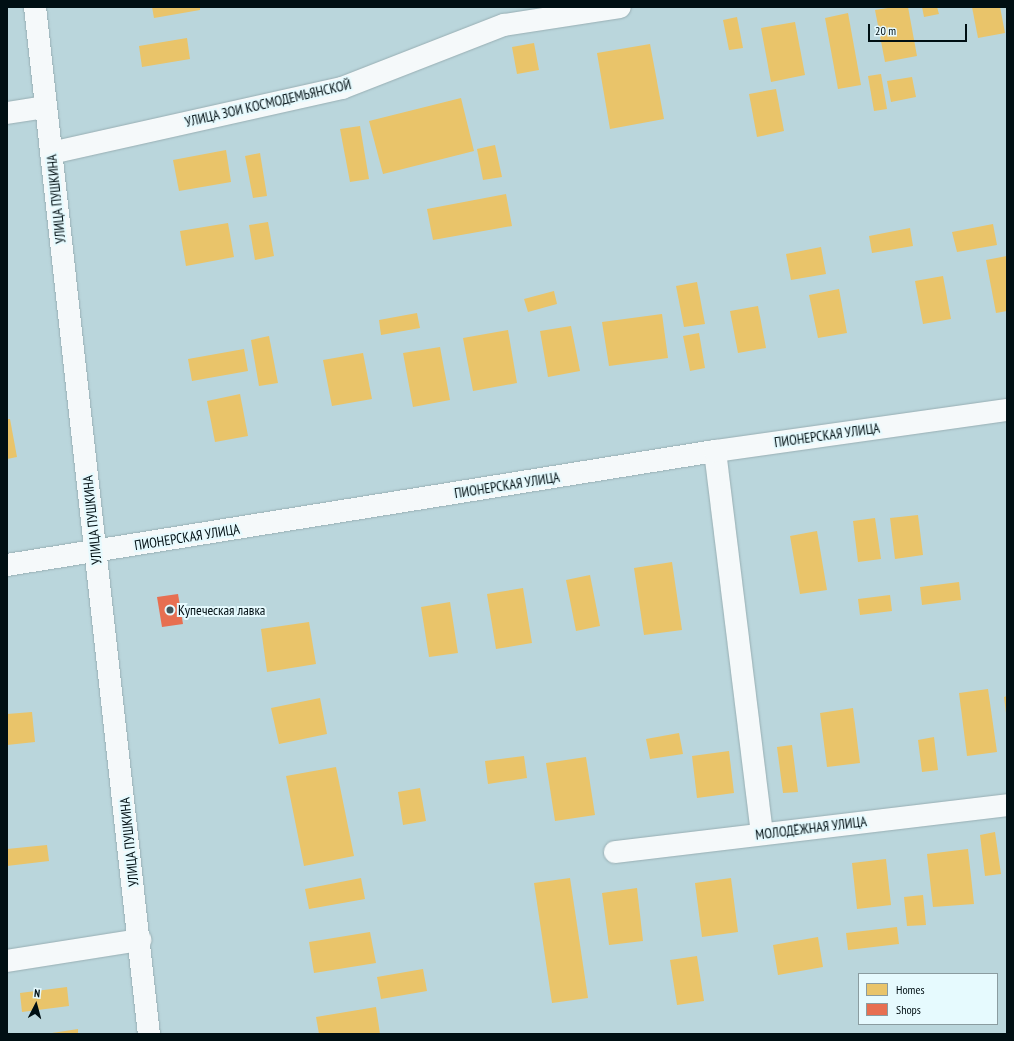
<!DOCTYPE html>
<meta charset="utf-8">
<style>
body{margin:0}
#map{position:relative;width:1014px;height:1041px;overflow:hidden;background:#bad6dc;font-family:"PT Sans Narrow",sans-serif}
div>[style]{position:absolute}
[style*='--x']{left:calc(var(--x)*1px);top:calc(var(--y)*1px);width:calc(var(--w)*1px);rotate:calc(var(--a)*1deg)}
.homes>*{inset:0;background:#e9c46a}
.shops>*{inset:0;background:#e76f51}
.roads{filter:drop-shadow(0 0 1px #98aeb3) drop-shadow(0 0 1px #98aeb3)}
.street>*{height:22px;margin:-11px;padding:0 11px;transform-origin:11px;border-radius:11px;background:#f5f9fa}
.secondary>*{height:22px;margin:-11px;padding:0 11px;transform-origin:11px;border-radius:11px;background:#f5f9fa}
.dots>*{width:11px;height:11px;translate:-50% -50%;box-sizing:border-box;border:2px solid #e6fafe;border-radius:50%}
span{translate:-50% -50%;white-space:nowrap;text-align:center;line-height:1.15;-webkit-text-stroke:4px #e6fafe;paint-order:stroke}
.street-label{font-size:14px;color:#000f13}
.poi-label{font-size:14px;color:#000f13}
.left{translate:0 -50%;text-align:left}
.frame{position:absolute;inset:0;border:8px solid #000f13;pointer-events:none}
.legend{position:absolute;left:858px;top:973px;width:140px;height:52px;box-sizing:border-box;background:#e6fafe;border:1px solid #8a9ca0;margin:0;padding:5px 7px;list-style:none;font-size:12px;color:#000f13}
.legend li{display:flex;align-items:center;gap:8px;height:20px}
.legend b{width:20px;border:1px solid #8a9ca0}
.north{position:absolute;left:16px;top:985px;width:40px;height:40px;-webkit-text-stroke:3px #e6fafe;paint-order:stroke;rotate:6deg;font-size:11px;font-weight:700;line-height:16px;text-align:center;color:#000f13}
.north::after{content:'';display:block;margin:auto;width:14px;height:18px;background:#000f13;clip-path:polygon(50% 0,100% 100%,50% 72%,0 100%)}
.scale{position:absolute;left:868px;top:24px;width:99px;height:18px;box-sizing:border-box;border:2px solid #000f13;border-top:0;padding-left:5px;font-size:12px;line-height:14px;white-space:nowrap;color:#000f13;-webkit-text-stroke:3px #e6fafe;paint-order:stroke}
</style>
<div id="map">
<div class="homes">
<i style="clip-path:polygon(152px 7px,200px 7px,200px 10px,154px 18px)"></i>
<i style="clip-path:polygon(894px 7px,908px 7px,917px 56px,885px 62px,875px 10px)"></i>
<i style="clip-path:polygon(922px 7px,937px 7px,939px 14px,924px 17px)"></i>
<i style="clip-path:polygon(972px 7px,1000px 7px,1005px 33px,978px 38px)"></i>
<i style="clip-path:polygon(848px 13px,861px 85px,838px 89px,825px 18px)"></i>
<i style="clip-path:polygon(737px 17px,743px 48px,729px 50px,723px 20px)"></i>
<i style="clip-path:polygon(795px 22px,805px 75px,771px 82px,761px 28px)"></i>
<i style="clip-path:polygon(187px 38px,190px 59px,142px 67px,139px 46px)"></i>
<i style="clip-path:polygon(534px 43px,539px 70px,517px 74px,512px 47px)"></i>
<i style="clip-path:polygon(650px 44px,664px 119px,610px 129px,597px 53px)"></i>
<i style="clip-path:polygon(881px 74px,887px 109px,874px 111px,868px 76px)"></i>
<i style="clip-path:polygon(912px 77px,916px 97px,891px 102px,887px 81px)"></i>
<i style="clip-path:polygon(776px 89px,784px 131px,757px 137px,749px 94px)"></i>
<i style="clip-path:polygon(461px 98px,474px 151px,383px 174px,369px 121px)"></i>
<i style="clip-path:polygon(360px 126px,369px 179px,350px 182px,340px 129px)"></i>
<i style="clip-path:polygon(495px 145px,502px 177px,483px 180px,477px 149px)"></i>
<i style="clip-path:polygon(226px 150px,231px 182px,179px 191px,173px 160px)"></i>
<i style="clip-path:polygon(260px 153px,267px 196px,253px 198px,245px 156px)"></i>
<i style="clip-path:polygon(506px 194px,512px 226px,433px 240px,427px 209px)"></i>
<i style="clip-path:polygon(268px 222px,274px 256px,255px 260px,249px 225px)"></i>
<i style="clip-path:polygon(228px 223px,234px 257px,186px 266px,180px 231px)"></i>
<i style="clip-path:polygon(993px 224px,997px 245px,957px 252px,952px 232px)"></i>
<i style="clip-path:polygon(910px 228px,913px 246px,872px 253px,869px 236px)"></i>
<i style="clip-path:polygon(821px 247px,826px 274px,791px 280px,786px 254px)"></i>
<i style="clip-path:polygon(1007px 256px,1007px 311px,996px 313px,986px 260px)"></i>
<i style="clip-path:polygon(943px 276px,951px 319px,923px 324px,915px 281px)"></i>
<i style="clip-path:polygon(697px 282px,705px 324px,684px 327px,676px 286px)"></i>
<i style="clip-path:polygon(839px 289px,847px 333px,818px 338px,809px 295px)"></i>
<i style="clip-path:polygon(554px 291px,557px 304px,528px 312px,524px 299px)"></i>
<i style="clip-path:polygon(758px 306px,766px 348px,738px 353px,730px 311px)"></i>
<i style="clip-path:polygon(417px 313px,420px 328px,381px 335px,379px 320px)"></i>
<i style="clip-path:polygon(662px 314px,668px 358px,609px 366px,602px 322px)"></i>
<i style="clip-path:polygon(571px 326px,580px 371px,548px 377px,540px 331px)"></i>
<i style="clip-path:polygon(508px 330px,517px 383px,473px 391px,463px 338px)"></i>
<i style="clip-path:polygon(699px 333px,705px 368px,690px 371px,683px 336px)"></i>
<i style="clip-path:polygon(269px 336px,278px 383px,259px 386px,251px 340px)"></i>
<i style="clip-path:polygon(440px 347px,450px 400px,413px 407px,403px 353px)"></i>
<i style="clip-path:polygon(244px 349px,248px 371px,192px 381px,188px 359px)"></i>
<i style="clip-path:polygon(363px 353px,372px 399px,332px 406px,323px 360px)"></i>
<i style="clip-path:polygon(240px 394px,248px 436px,215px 442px,207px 401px)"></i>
<i style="clip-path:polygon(7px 419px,10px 419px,17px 457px,7px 459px)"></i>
<i style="clip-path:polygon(918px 515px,923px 555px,895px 559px,890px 518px)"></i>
<i style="clip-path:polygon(875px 518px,881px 559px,858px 562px,853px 521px)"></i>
<i style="clip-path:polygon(817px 531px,827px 590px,800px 594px,790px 536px)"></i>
<i style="clip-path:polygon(672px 562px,682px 630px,644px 635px,634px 568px)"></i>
<i style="clip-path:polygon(590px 575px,600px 626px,576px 631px,566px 580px)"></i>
<i style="clip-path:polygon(959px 582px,961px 600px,922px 605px,920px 587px)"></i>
<i style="clip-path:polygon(523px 588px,532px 643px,496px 649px,487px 594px)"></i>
<i style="clip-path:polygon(890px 595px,892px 611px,860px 615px,858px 599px)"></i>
<i style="clip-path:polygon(450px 602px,458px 653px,429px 657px,421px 607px)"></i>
<i style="clip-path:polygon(309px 622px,316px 664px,267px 672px,261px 629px)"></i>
<i style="clip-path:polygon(988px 689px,997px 752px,967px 756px,959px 693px)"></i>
<i style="clip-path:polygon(1007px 696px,1007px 713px,1006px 713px,1004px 697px)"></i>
<i style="clip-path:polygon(320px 698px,327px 734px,279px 744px,271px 708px)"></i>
<i style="clip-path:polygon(853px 708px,860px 763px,827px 767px,820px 713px)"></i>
<i style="clip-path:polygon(32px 712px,35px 742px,7px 745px,7px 714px)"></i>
<i style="clip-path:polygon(679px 733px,683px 754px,650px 759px,646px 739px)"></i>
<i style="clip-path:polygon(934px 737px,938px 770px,922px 772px,918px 740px)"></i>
<i style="clip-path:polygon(792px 745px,798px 792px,783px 793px,777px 747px)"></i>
<i style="clip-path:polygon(729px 751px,734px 793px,697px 798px,692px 756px)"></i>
<i style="clip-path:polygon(524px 756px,527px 778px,488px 784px,485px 761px)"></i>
<i style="clip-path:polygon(586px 757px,595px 815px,555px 821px,546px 763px)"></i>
<i style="clip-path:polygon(336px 767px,354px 856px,304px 866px,286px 776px)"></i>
<i style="clip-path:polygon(420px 788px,426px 821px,403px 825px,398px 792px)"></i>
<i style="clip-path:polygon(995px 832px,1001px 874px,985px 876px,980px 835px)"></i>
<i style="clip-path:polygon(47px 845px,49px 861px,7px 866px,7px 849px)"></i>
<i style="clip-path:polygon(968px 849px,974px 904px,933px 907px,927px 854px)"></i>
<i style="clip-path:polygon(886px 859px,891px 905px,857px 909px,852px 863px)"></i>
<i style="clip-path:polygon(361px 878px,365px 899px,309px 909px,305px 889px)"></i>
<i style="clip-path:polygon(570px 878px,588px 998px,552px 1003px,534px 883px)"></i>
<i style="clip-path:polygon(731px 878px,738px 932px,702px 937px,695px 883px)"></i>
<i style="clip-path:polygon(637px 888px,643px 941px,609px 945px,602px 893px)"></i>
<i style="clip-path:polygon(923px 895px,926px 925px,907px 926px,904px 897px)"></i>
<i style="clip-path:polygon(897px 927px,899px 944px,848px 950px,846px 933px)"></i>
<i style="clip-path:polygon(370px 932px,376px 963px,314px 973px,309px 942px)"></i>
<i style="clip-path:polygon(818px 937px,823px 967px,778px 975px,773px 945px)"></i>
<i style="clip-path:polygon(697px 956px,704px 1001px,677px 1005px,670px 960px)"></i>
<i style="clip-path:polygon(423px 969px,427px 991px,381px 999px,377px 977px)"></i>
<i style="clip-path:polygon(67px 987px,69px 1006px,22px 1012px,20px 993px)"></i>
<i style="clip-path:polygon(376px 1007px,380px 1034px,319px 1034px,316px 1017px)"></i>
<i style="clip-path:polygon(78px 1029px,78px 1034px,52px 1034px,52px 1033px)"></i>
</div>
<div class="shops">
<i style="clip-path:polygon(178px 594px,183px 624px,162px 627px,157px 597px)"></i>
</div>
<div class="roads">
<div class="street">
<i style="--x:7;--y:113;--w:38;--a:-9"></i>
<i style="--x:51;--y:153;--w:298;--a:-12.6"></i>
<i style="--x:342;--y:88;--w:174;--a:-21.3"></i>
<i style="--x:504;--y:25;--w:117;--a:-8.8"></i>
<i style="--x:715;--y:451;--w:385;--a:83"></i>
<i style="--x:615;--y:852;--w:395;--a:-6.8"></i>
<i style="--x:7;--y:961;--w:135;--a:-9"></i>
</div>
<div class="secondary">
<i style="--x:35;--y:7;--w:1033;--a:83.67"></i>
<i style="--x:7;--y:565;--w:717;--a:-9.15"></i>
<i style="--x:715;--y:451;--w:295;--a:-8"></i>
</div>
</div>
<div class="dots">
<i style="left:170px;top:610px;background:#415559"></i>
</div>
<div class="street-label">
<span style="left:268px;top:103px;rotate:-13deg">УЛИЦА ЗОИ КОСМОДЕМЬЯНСКОЙ</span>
<span style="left:56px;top:199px;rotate:-96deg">УЛИЦА ПУШКИНА</span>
<span style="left:827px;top:435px;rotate:-8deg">ПИОНЕРСКАЯ УЛИЦА</span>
<span style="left:507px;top:485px;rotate:-9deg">ПИОНЕРСКАЯ УЛИЦА</span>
<span style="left:92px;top:520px;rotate:-96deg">УЛИЦА ПУШКИНА</span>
<span style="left:187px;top:537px;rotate:-9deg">ПИОНЕРСКАЯ УЛИЦА</span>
<span style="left:811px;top:828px;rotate:-7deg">МОЛОДЁЖНАЯ УЛИЦА</span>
<span style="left:129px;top:842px;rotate:-96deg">УЛИЦА ПУШКИНА</span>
</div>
<div class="poi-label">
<span class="left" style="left:178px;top:610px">Купеческая лавка</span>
</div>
<div class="frame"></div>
<ul class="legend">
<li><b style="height:11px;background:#e9c46a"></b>Homes</li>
<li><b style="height:11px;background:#e76f51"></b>Shops</li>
</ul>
<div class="north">N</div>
<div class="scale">20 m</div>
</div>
